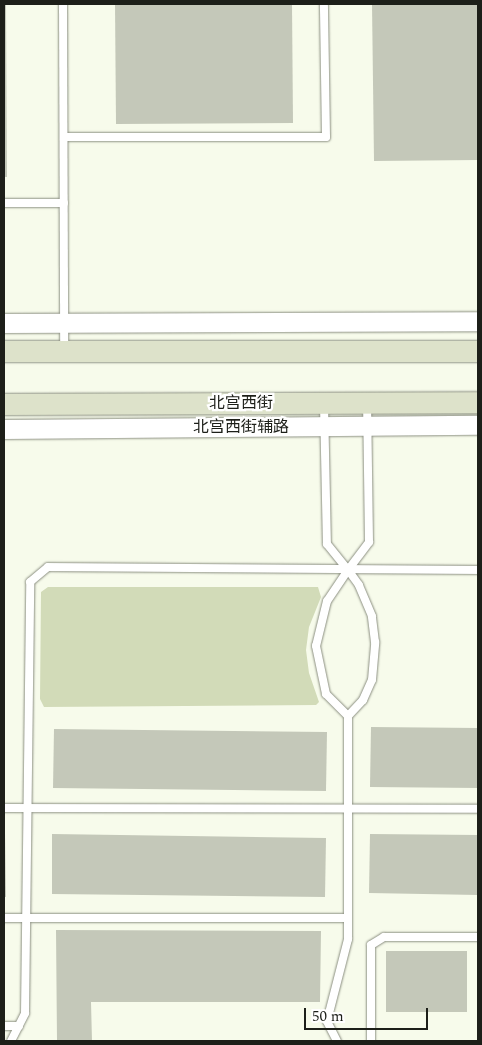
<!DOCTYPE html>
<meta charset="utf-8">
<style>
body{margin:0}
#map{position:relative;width:482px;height:1045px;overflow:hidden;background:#f7fbeb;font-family:Spectral,"Noto Sans SC",serif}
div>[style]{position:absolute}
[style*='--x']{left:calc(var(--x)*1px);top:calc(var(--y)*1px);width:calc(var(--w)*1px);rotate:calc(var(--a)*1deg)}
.green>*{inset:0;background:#d2dbb8}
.building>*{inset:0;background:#c4c8b9}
.roads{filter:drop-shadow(0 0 1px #8b8f81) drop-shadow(0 0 1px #8b8f81)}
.service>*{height:8px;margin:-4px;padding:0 4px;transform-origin:4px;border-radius:4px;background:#fff}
.tertiary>*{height:19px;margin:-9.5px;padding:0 9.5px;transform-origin:9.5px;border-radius:9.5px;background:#fff}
.secondary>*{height:21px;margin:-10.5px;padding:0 10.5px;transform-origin:10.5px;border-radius:10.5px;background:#dde2ca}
span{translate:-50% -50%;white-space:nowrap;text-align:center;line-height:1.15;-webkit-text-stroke:4.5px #fff;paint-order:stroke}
.street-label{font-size:16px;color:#1d1f19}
.frame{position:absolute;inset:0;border:5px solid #1d1f19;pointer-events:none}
.scale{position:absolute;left:304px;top:1008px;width:124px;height:22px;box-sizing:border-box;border:2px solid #1d1f19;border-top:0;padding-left:6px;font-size:15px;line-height:18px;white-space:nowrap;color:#1d1f19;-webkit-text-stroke:4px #fff;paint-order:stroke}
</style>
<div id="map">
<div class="green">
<i style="clip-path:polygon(48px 587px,318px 587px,321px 597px,309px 627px,306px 650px,309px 673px,319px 702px,316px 705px,44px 707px,40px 699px,41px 592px)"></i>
</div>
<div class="building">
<i style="clip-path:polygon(4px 4px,6px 4px,7px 177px,4px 177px)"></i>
<i style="clip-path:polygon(115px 4px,292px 4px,293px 123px,116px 124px)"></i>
<i style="clip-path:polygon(372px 4px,478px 4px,478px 160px,374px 161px)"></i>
<i style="clip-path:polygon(371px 727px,478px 728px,478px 788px,370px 787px)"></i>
<i style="clip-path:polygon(54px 729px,327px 732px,326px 791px,53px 788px)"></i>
<i style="clip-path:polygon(4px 832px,5px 832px,6px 897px,4px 897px)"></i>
<i style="clip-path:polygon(52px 834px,326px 838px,325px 897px,52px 894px)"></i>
<i style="clip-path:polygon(370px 834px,478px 835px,478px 895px,369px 893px)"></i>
<i style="clip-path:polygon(56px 930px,321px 931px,320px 1002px,91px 1002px,92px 1041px,57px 1041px)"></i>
<i style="clip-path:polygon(386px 951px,467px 951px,467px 1012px,386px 1012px)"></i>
</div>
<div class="roads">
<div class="service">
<i style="--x:63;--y:4;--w:345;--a:89.8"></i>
<i style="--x:64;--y:137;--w:262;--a:0"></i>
<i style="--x:326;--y:137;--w:133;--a:-90.9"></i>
<i style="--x:4;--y:203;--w:60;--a:0"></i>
<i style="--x:324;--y:404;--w:140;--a:88.8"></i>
<i style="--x:327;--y:544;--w:33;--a:51"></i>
<i style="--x:348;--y:570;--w:35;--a:-53"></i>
<i style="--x:369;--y:542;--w:138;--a:-90.8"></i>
<i style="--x:4;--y:808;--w:474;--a:0.1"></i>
<i style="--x:4;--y:918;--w:344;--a:0"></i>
<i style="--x:4;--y:1026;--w:15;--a:0"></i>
<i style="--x:11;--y:1041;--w:31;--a:-63"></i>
<i style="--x:25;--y:1013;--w:431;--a:-89.3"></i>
<i style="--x:30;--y:582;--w:23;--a:-40"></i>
<i style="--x:48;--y:567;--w:430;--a:0.4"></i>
<i style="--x:337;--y:1041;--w:22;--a:-117"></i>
<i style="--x:327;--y:1021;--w:85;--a:-75.6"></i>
<i style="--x:348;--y:939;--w:223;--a:-90"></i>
<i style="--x:348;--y:716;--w:22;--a:-47"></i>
<i style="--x:363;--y:700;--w:22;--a:-66"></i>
<i style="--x:372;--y:680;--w:38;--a:-85"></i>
<i style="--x:375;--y:642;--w:26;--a:-97"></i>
<i style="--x:372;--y:616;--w:34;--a:-113"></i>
<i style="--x:359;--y:585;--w:19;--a:-126"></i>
<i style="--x:348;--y:570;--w:37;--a:124"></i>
<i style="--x:327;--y:601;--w:46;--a:103.7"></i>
<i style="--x:316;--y:646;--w:49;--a:78.2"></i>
<i style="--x:326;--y:694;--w:31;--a:45"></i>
<i style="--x:371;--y:1041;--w:96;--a:-90"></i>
<i style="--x:371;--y:945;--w:15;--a:-32"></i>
<i style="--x:384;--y:937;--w:94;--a:0"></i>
</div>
<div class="tertiary">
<i style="--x:4;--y:323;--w:474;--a:-0.2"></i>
<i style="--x:4;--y:429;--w:474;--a:-0.5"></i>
</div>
<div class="secondary">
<i style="--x:4;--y:351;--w:474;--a:0"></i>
<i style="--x:4;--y:404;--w:474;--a:-0.2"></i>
</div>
</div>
<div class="street-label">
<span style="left:241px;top:403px">北宫西街</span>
<span style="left:241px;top:427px">北宫西街辅路</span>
</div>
<div class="frame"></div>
<div class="scale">50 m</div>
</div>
